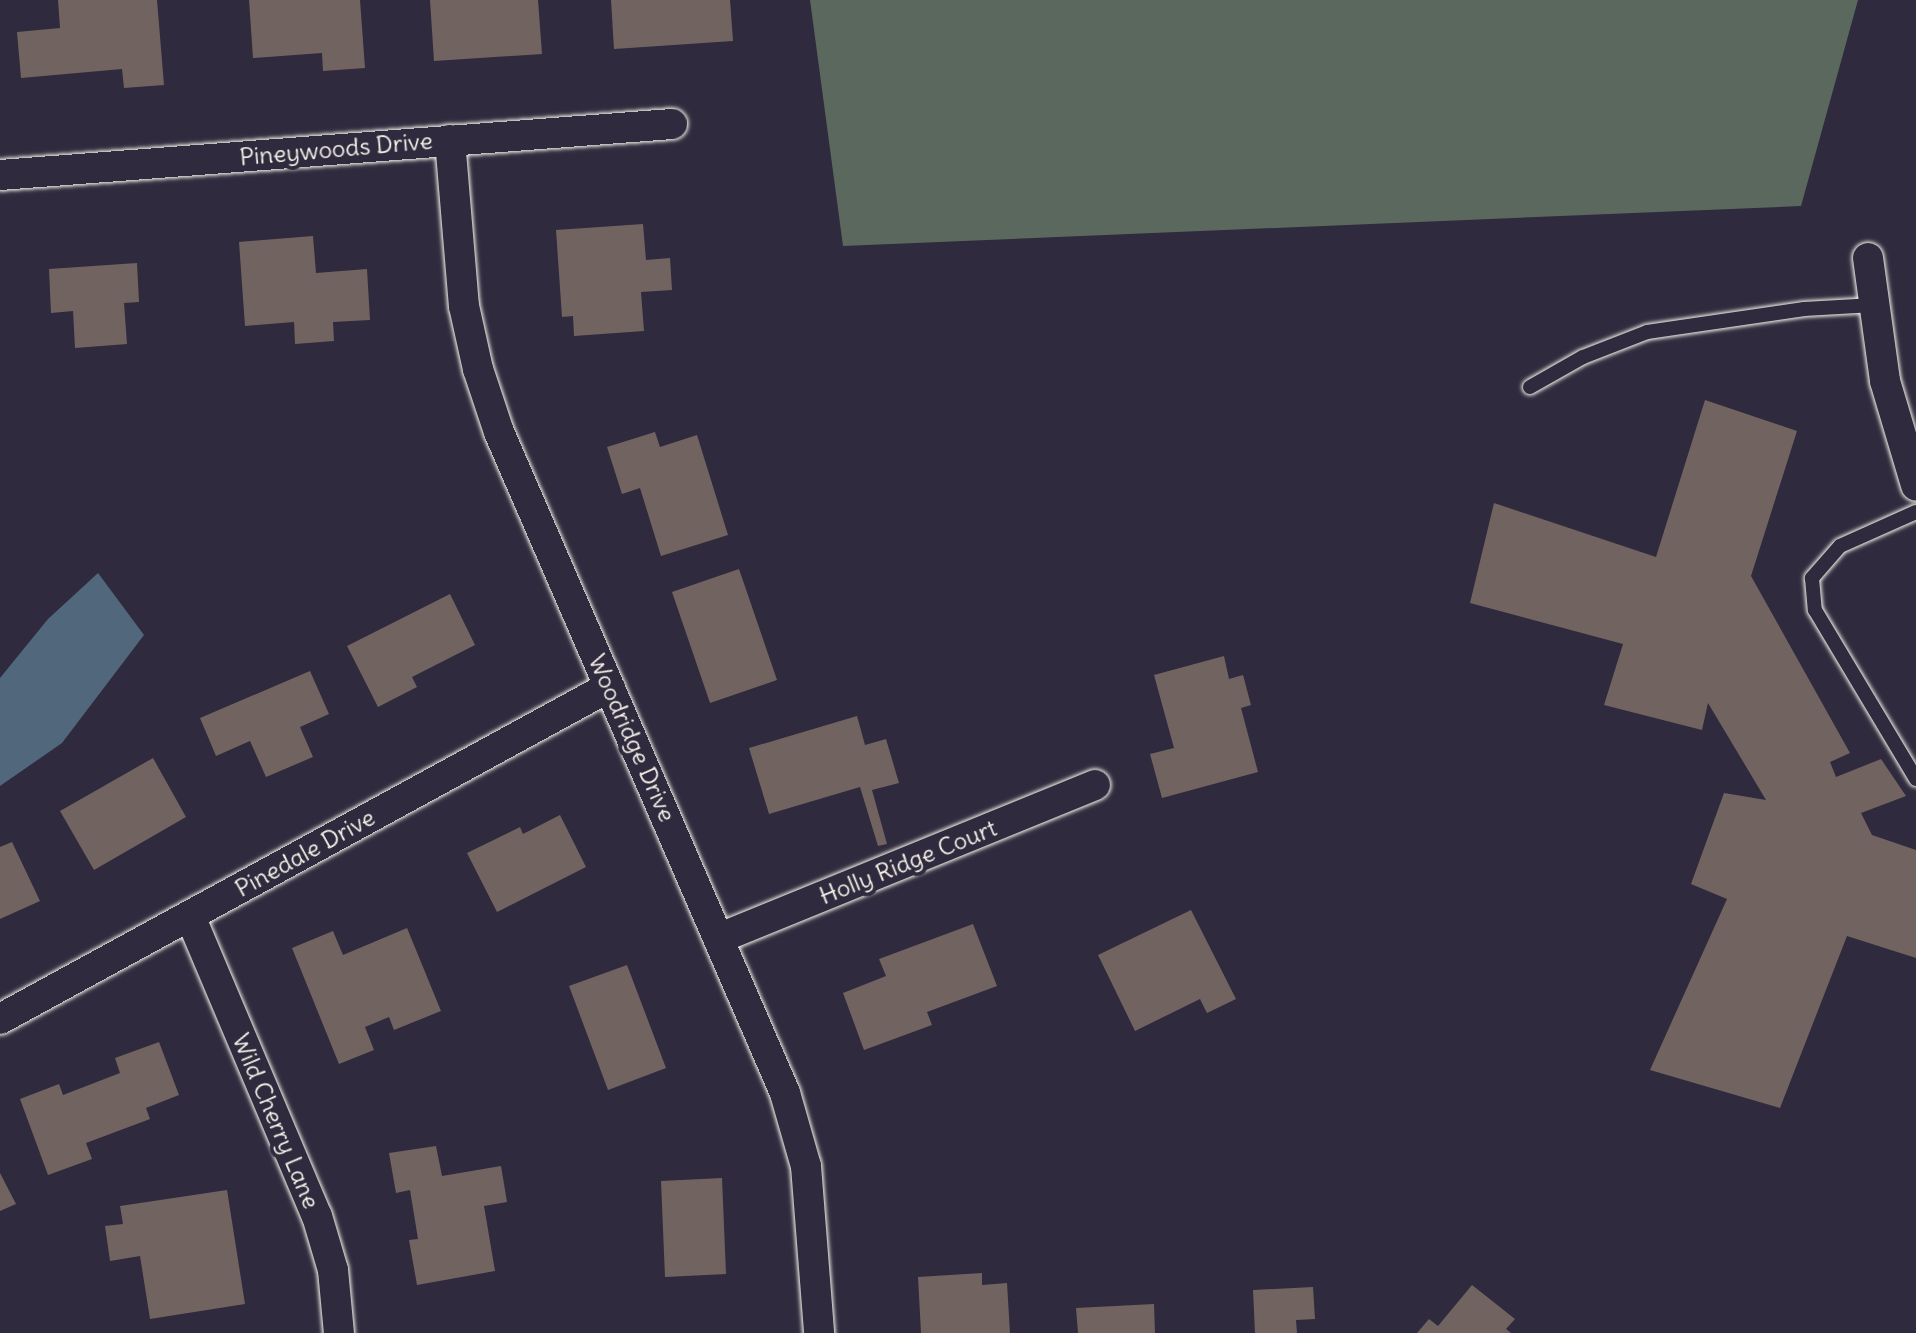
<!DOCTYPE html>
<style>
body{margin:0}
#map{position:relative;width:1916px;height:1333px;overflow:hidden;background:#2f2a3d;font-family:Delius,sans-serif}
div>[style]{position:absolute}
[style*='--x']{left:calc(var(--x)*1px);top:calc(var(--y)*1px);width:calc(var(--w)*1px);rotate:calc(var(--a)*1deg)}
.green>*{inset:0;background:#5a685e}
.water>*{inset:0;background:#51687c}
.building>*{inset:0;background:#716460}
.roads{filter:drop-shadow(0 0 2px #f4f1e8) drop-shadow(0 0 2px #f4f1e8)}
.lane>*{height:14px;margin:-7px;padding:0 7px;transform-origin:7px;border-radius:7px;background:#2f2a3d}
.street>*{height:30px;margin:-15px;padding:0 15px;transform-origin:15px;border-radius:15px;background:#2f2a3d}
span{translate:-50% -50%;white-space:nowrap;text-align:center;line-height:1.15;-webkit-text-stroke:8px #2f2a3d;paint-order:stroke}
.street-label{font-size:24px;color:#f4f1e8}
</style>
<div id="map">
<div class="green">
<i style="clip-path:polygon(810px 0,1858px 0,1801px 206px,843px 246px)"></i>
</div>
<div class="water">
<i style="clip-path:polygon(98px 573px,144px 635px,62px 743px,0 786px,0 678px,48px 619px)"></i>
</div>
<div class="building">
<i style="clip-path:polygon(58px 0,157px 0,164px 85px,124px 88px,122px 69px,21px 78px,17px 32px,60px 28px)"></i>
<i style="clip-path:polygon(249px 0,360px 0,365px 68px,323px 71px,322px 53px,253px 58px)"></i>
<i style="clip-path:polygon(430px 0,538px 0,542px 54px,434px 61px)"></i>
<i style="clip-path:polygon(611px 0,730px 0,733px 41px,614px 49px)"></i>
<i style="clip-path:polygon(643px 224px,646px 260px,670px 258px,672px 290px,641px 292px,644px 331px,574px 336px,573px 316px,562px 317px,556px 230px)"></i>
<i style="clip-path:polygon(313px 236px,316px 273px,367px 269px,370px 320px,333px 322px,334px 341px,295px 344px,294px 322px,245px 326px,239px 242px)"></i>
<i style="clip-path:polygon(137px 263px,139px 302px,124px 303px,127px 344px,75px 348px,73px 311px,51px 313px,49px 269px)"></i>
<i style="clip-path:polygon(1705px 400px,1797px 431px,1751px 576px,1850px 753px,1830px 762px,1836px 777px,1881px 759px,1906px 796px,1861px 813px,1872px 835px,1916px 850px,1916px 958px,1847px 936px,1780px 1108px,1650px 1070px,1727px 899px,1691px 884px,1724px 793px,1766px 800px,1708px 703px,1702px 730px,1604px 705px,1623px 644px,1470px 603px,1494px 503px,1656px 557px)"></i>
<i style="clip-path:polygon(655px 432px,660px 447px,697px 435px,728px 535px,661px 556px,640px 488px,622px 494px,607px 447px)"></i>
<i style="clip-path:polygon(739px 569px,777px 680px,710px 703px,672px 592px)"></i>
<i style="clip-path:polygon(450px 594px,475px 645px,412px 677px,417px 687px,378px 707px,347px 646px)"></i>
<i style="clip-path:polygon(1224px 656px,1229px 679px,1243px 675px,1251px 705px,1241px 708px,1258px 772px,1162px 798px,1150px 754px,1174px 748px,1154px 675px)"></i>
<i style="clip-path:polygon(310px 671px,329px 714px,300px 727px,313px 757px,266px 777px,250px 741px,216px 756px,200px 718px)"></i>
<i style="clip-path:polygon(857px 716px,865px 745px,886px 739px,899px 783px,872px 790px,887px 844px,878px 846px,860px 787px,769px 814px,749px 748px)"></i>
<i style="clip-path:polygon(153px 758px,186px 817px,94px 870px,60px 811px)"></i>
<i style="clip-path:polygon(560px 815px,586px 867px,497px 912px,467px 853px,520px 827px,523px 834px)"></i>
<i style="clip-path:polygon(12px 842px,40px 901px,0 919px,0 847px)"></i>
<i style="clip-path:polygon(1191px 910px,1236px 999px,1207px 1013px,1200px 999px,1135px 1031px,1098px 955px)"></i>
<i style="clip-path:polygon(973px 924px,997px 986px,927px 1012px,932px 1025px,864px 1050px,843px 993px,886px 976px,879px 959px)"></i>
<i style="clip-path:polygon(407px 928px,441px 1011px,394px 1030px,389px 1017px,365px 1027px,374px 1050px,339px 1064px,292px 948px,333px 931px,343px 955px)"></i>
<i style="clip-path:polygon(627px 965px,666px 1068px,608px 1090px,569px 986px)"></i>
<i style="clip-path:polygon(159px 1042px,179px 1095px,146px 1108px,150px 1119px,86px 1143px,92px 1159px,48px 1175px,20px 1099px,59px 1084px,63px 1095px,120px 1073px,115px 1058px)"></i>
<i style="clip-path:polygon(436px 1146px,442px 1176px,501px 1166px,507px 1202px,484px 1206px,495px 1271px,417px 1285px,409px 1240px,418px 1239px,410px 1190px,396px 1193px,389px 1153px)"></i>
<i style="clip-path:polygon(0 1173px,16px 1204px,0 1211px)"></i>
<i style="clip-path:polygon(722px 1178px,726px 1274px,665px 1277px,661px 1181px)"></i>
<i style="clip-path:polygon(227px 1190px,245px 1304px,150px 1319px,140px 1256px,110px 1261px,105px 1226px,123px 1224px,120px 1206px)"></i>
<i style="clip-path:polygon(982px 1273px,982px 1285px,1007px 1283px,1010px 1333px,921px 1333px,918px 1277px)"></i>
<i style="clip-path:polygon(1472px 1285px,1515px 1319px,1506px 1329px,1511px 1333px,1417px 1333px,1429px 1319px,1438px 1326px)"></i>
<i style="clip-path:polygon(1313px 1287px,1315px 1319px,1296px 1320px,1297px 1333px,1255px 1333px,1253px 1290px)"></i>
<i style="clip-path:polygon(1154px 1304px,1155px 1333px,1078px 1333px,1076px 1308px)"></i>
</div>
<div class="roads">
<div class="lane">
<i style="--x:1530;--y:387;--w:61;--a:-29.5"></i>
<i style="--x:1583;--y:357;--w:69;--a:-21.3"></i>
<i style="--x:1647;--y:332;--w:159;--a:-8.3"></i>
<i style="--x:1804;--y:309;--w:70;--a:-3.3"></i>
<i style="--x:1916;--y:512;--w:83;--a:155.9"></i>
<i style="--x:1840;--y:546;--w:43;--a:131.2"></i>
<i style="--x:1812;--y:578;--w:32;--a:85"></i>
<i style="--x:1815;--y:610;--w:197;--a:59.1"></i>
</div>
<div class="street">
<i style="--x:450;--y:140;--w:167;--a:85.2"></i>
<i style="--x:464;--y:306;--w:65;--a:77.5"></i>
<i style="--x:478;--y:369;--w:66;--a:71.6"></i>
<i style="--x:499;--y:432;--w:720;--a:66.6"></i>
<i style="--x:785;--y:1093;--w:76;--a:74"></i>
<i style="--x:806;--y:1166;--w:168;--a:85.5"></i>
<i style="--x:0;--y:175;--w:674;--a:-4.34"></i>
<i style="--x:1868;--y:258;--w:124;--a:82.1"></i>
<i style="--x:1885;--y:381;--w:109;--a:73.4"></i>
<i style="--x:190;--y:916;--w:326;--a:67.1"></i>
<i style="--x:317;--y:1216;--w:56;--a:73.5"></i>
<i style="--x:333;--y:1270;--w:63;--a:84.6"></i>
<i style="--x:720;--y:938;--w:405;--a:-22.2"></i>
<i style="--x:0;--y:1019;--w:694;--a:-28.6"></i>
</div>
</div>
<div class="street-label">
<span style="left:336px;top:149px;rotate:-5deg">Pineywoods Drive</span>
<span style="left:632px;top:738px;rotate:66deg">Woodridge Drive</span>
<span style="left:305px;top:853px;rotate:-29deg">Pinedale Drive</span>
<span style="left:908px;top:862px;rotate:-22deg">Holly Ridge Court</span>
<span style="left:276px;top:1121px;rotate:67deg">Wild Cherry Lane</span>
</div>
</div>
